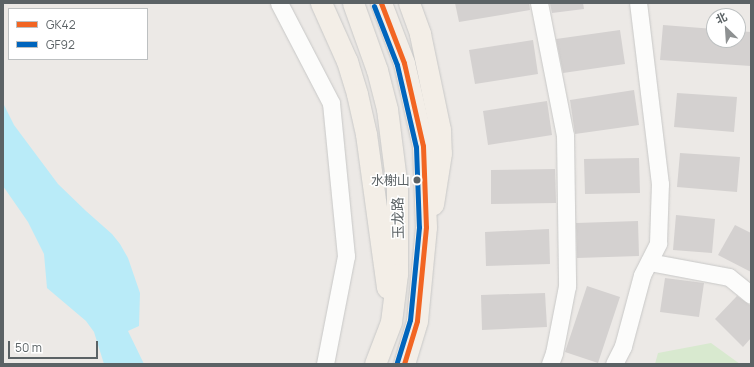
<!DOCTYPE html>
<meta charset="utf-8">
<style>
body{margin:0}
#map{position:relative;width:754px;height:367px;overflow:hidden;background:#ece9e6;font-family:Manrope,"Noto Sans SC",sans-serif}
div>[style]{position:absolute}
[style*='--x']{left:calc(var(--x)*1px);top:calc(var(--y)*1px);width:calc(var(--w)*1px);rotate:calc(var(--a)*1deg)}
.green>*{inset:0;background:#d8e9cf}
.water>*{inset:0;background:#b9ebf8}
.building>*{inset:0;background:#d4d1d0}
.roads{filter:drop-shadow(0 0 1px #c8c8c7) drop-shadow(0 0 1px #c8c8c7)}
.minor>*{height:17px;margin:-8.5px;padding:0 8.5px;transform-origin:8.5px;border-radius:8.5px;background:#fcfcfb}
.major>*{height:21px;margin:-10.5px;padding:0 10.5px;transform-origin:10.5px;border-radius:10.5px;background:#f3eee7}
.bus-1>*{height:5px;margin:-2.5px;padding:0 2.5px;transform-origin:2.5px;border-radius:2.5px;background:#f26522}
.bus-2>*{height:5px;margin:-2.5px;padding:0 2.5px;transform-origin:2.5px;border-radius:2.5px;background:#0065bd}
.dots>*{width:11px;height:11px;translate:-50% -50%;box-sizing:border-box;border:2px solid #fff;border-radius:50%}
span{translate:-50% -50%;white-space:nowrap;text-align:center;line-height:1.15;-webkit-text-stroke:3px #fff;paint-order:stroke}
.bus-label{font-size:13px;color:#5b6265}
.right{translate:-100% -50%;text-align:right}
.street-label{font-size:14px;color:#5b6265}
.frame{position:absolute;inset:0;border:4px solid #5b6265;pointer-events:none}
.legend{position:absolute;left:8px;top:8px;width:140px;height:52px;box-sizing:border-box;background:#fff;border:1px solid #bdc0c1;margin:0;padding:5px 7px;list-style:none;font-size:12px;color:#5b6265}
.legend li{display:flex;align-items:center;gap:8px;height:20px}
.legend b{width:20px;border:1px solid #bdc0c1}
.north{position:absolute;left:706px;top:8px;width:40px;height:40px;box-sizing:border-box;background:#fff;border:1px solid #bdc0c1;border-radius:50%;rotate:335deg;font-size:11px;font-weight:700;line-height:16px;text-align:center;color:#5b6265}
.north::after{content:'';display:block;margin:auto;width:14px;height:18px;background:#8e9192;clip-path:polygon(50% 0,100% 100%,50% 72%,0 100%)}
.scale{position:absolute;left:8px;top:341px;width:90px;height:18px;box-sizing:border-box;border:2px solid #5b6265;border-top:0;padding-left:5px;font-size:12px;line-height:14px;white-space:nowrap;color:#5b6265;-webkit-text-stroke:3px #fff;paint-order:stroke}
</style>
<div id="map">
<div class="green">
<i style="clip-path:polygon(711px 343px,740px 364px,655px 364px,658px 353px)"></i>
</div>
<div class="water">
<i style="clip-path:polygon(3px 103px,14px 125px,58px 184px,86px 211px,112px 234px,120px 244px,128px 258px,140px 293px,139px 326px,128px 331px,144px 364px,104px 364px,94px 332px,86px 321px,47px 288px,44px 254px,28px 222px,3px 186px)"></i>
</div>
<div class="building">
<i style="clip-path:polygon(455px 3px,529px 3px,530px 10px,459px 22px)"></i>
<i style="clip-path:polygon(550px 3px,583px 3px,584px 9px,552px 13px)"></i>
<i style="clip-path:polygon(663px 25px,714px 29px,713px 40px,738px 40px,738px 31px,751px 32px,751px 66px,660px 60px)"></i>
<i style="clip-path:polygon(620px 30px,625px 64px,563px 73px,556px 39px)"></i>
<i style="clip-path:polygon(533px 40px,538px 74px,475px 84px,469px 50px)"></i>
<i style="clip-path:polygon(634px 90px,639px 125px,575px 134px,570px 100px)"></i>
<i style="clip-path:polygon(677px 93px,737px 97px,734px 132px,674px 127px)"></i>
<i style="clip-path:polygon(547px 101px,552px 135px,488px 145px,483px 111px)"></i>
<i style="clip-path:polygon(680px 153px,740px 157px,737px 192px,677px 187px)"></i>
<i style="clip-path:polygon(639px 158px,640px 193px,585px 194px,584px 159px)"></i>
<i style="clip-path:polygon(555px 169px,556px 203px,491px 204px,491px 170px)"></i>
<i style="clip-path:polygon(676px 215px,715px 219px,712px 253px,673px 250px)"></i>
<i style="clip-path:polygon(638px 221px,639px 256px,577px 258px,576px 223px)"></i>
<i style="clip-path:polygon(735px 225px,751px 233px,751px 272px,718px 255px)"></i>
<i style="clip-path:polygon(549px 229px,550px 264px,486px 266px,485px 232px)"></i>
<i style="clip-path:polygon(665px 278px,704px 283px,699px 317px,660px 312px)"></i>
<i style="clip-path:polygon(587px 286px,620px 297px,598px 363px,565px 352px)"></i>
<i style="clip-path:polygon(545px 293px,547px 327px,482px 330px,481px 295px)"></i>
<i style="clip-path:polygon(737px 296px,751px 306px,751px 338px,743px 347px,715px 319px)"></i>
</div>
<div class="roads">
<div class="minor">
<i style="--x:279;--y:3;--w:113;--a:62.5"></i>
<i style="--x:331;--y:103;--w:154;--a:84.4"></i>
<i style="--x:346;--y:256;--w:110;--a:101"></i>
<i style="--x:539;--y:3;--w:135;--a:78.9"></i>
<i style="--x:565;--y:135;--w:151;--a:89.2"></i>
<i style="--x:567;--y:286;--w:68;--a:101"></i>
<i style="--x:554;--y:353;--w:12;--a:110"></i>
<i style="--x:649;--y:262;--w:81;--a:10.6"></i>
<i style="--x:729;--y:277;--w:28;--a:39"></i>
<i style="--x:614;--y:364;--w:20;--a:-63"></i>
<i style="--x:623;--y:346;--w:73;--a:-75"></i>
<i style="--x:642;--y:275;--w:36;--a:-63"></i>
<i style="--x:658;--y:243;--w:59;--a:-88.1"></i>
<i style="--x:660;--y:184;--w:182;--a:-96.9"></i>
</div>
<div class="major">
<i style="--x:321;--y:3;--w:64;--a:65.9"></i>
<i style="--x:347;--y:61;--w:34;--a:73"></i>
<i style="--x:357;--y:94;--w:41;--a:77.3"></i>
<i style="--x:366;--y:134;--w:155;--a:82.2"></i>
<i style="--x:353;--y:3;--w:71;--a:70.3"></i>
<i style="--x:377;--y:70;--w:40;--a:75.6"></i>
<i style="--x:387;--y:109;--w:80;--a:82.8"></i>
<i style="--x:397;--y:188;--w:86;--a:90"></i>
<i style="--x:397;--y:274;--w:48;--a:97.1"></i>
<i style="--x:391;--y:322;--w:45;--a:110.9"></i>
<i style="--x:381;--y:3;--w:64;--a:69"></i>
<i style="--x:404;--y:63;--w:85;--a:77.1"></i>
<i style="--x:423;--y:146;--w:81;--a:87.9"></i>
<i style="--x:426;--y:227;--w:94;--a:95.5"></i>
<i style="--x:417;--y:321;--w:45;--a:106.8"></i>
<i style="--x:409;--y:3;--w:33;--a:70"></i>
<i style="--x:420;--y:34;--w:98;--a:78.2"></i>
<i style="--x:440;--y:130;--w:23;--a:88"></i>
<i style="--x:441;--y:153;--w:52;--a:98.9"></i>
</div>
</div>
<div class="bus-1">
<i style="--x:381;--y:3;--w:64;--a:69"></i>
<i style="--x:404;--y:63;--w:85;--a:77.1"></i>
<i style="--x:423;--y:146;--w:81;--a:87.9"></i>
<i style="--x:426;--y:227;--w:94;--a:95.5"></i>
<i style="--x:417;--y:321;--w:45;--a:106.8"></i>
</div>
<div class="bus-2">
<i style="--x:374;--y:6;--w:63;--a:68.7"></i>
<i style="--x:397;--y:65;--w:84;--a:77"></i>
<i style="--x:416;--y:147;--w:80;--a:87.9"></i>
<i style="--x:419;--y:227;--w:93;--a:95.5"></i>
<i style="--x:410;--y:320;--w:44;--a:107.2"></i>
</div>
<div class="dots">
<i style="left:417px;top:180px;background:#5b6265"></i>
</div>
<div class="bus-label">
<span class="right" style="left:410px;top:180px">水榭山</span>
</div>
<div class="street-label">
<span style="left:398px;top:218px;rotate:-91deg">玉龙路</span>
</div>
<div class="frame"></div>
<ul class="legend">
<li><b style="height:5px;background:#f26522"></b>GK42</li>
<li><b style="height:5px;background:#0065bd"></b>GF92</li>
</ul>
<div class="north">北</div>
<div class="scale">50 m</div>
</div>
